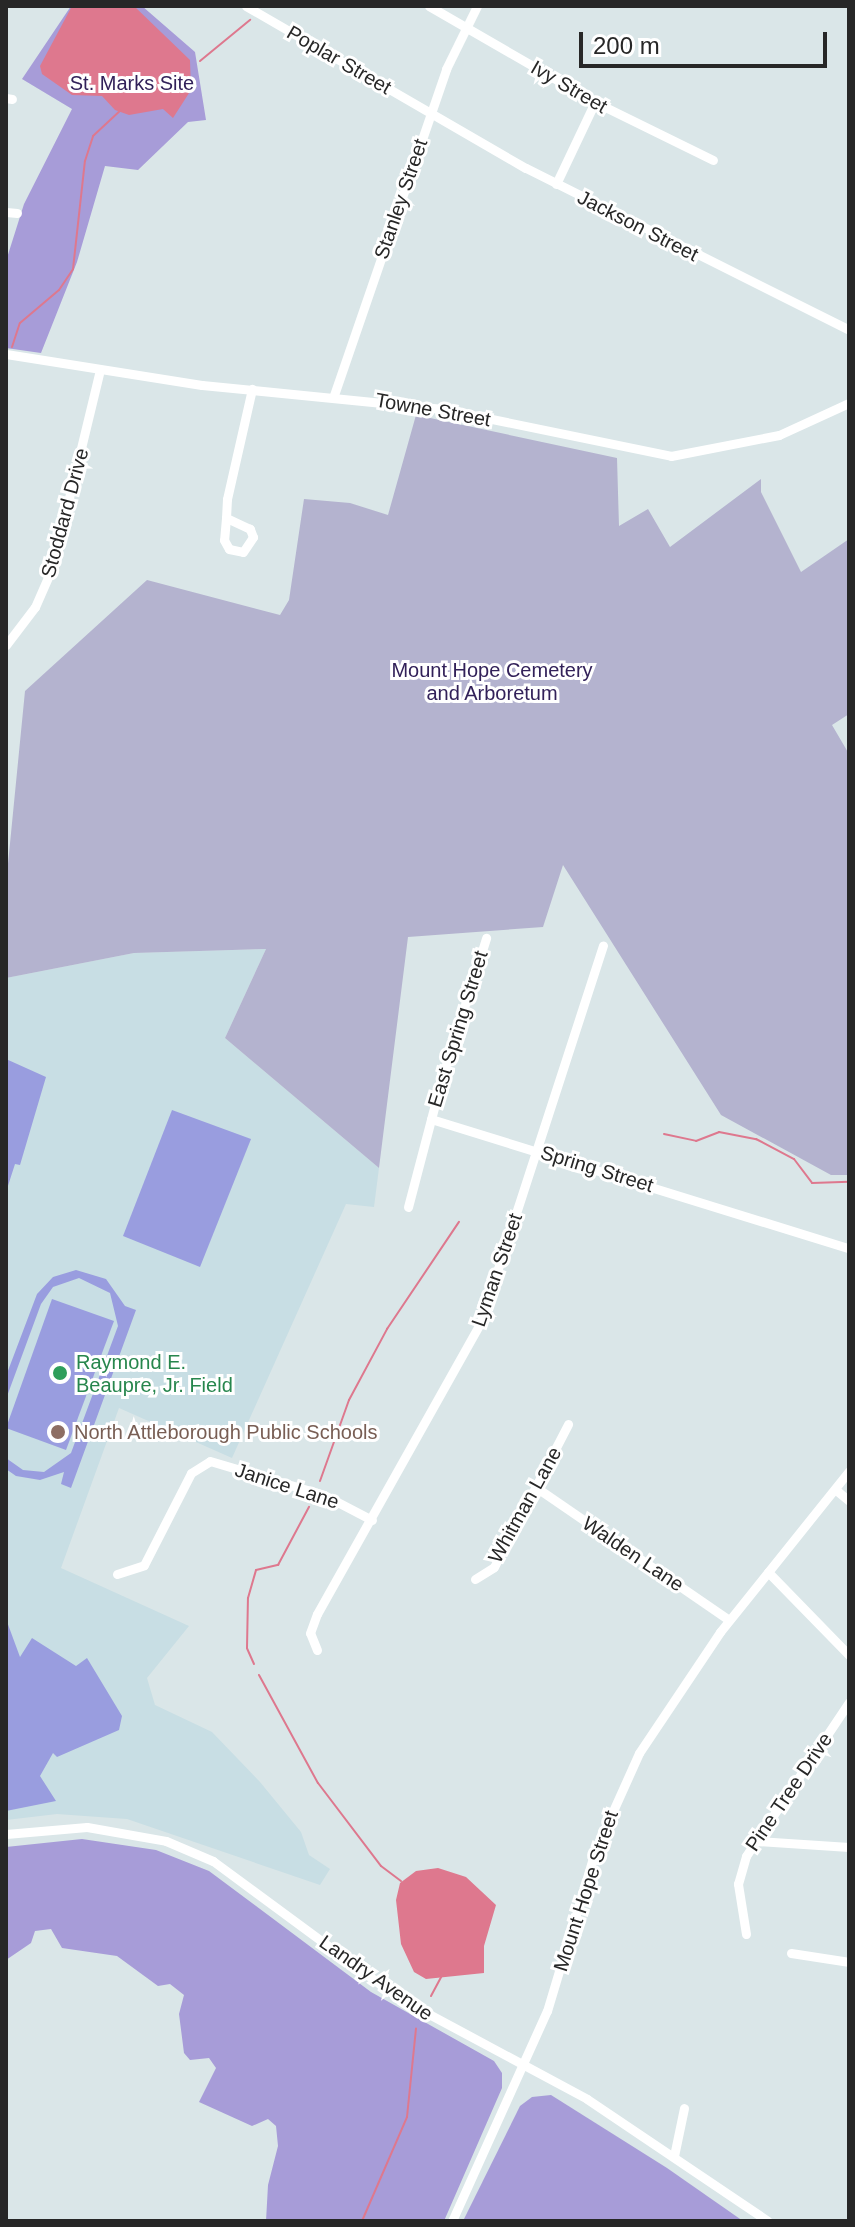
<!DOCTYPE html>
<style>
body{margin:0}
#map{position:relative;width:855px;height:2227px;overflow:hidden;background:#dae6e8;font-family:Helvetica,sans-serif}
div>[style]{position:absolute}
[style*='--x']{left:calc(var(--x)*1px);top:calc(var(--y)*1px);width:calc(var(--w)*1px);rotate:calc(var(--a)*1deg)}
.education>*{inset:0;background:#c8dee4}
.green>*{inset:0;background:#a79cd8}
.cemetery>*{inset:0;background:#b4b3cf}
.pitch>*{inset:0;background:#999ddf}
.water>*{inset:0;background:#de788e}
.stream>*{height:2px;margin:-1px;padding:0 1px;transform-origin:1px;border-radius:1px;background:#de788e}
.minor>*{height:9px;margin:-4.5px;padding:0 4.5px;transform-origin:4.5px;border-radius:4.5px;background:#fff}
.dots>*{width:22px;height:22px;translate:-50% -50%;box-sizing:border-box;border:4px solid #fff;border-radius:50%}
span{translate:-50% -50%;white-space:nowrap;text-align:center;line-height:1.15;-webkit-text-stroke:6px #fff;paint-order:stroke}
.street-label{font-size:20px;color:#272727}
.park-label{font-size:20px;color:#322159}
.leisure-label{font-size:20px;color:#27864d}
.left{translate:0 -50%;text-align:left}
.education-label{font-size:20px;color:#785e54}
.frame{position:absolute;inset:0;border:8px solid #272727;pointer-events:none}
.scale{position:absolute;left:579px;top:32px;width:248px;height:36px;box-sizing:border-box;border:4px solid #272727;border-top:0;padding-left:10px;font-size:24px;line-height:28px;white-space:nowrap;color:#272727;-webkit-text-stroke:6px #fff;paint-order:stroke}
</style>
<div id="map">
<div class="education">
<i style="clip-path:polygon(266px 949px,225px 1038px,379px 1168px,374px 1207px,346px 1204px,232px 1458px,119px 1408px,61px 1568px,189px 1626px,147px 1678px,155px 1705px,212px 1732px,260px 1782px,301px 1832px,309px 1855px,330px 1869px,320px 1885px,127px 1819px,57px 1814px,6px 1820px,6px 978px,134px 953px)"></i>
</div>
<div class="green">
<i style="clip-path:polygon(71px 6px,142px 6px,195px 52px,206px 120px,188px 122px,138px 170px,105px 166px,77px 262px,41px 353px,6px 348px,6px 261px,24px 204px,72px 109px,22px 79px)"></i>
<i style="clip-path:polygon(82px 1839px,156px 1850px,209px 1871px,371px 1992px,494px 2061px,502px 2073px,502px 2088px,444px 2221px,266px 2221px,268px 2185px,278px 2146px,276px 2126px,268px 2119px,252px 2126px,199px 2102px,216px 2068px,209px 2058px,190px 2060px,184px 2053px,179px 2014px,184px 1995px,170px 1984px,158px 1986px,117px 1956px,62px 1948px,51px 1929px,35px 1931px,31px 1943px,6px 1960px,6px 1847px)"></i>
<i style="clip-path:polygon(551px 2095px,667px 2168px,743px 2221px,463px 2221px,520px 2106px,532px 2097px)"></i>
</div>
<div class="cemetery">
<i style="clip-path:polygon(416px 415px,617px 458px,619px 526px,648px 509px,670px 547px,761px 479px,761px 492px,801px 572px,849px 539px,849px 714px,832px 725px,849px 754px,849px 1175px,831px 1175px,721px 1115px,563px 865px,543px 927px,408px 937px,379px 1168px,225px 1038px,266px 949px,134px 953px,6px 978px,6px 884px,25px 691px,147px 580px,280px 615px,289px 600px,304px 499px,350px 503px,388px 515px)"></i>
</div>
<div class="pitch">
<i style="clip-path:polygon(6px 1059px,46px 1077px,20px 1165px,15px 1164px,6px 1192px)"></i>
<i style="clip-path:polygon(172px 1110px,251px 1139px,200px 1267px,123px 1236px)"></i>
<i style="clip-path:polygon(76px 1270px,106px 1279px,125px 1306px,136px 1310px,71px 1488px,61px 1484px,64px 1472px,40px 1480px,16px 1476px,6px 1469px,6px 1458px,23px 1470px,44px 1472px,71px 1453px,118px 1326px,110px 1293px,79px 1278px,53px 1287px,41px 1304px,6px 1399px,6px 1376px,37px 1294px,53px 1277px)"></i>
<i style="clip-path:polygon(52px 1299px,114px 1321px,66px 1450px,6px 1428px)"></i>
<i style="clip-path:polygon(6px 1619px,20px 1657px,32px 1638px,76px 1666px,87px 1658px,122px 1716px,119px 1730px,57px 1757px,53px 1753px,40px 1776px,56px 1801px,6px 1811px)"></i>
</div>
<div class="water">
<i style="clip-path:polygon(72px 6px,134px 6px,190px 60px,191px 90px,173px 118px,163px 109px,129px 115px,115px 110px,102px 96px,72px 95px,42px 74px,40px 66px)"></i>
<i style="clip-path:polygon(438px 1868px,466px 1877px,496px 1905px,484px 1946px,484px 1973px,426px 1979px,414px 1972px,401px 1944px,396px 1900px,400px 1883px,416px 1871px)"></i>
</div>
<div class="stream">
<i style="--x:200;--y:61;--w:65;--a:-39.4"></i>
<i style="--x:12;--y:347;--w:25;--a:-72"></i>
<i style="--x:20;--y:323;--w:51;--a:-40.2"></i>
<i style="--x:59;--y:290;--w:25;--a:-56"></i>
<i style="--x:73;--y:269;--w:109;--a:-83.7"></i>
<i style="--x:85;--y:161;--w:26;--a:-72"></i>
<i style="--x:93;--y:136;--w:37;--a:-43"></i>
<i style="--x:664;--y:1134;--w:33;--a:12"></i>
<i style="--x:696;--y:1141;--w:25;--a:-21"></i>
<i style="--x:719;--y:1132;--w:38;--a:11"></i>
<i style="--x:756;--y:1139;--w:43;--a:27.8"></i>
<i style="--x:794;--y:1159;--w:30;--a:53"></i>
<i style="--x:812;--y:1183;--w:37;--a:-2"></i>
<i style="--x:320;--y:1481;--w:86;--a:-70.3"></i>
<i style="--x:349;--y:1400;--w:81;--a:-61.8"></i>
<i style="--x:387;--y:1329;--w:129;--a:-56.1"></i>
<i style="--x:254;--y:1664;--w:17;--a:-114"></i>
<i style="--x:247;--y:1648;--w:50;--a:-88.9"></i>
<i style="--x:248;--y:1598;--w:29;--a:-74"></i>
<i style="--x:256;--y:1570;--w:23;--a:-13"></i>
<i style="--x:278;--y:1565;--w:66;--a:-61.9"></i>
<i style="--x:259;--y:1675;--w:123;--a:61.4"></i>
<i style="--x:318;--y:1783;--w:104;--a:52.8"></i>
<i style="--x:381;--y:1866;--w:25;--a:37"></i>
<i style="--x:431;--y:1996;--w:27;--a:-62"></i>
<i style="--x:362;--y:2221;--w:113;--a:-66.6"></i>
<i style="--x:407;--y:2117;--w:89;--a:-84.2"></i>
</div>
<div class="minor">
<i style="--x:246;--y:6;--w:323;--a:30.1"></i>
<i style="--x:526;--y:168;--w:361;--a:26.6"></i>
<i style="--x:429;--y:6;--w:196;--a:30"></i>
<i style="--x:599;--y:104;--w:127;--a:26.2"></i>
<i style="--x:6;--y:98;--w:6;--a:9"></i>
<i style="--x:556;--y:184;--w:91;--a:-64.6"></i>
<i style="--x:6;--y:212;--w:11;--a:5"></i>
<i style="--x:6;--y:354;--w:198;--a:9"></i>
<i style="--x:202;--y:385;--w:242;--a:5.7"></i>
<i style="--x:443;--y:409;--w:233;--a:11.6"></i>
<i style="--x:671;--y:456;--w:110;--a:-11"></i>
<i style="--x:779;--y:435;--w:77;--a:-24.6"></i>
<i style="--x:334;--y:395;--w:345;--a:-71"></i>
<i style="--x:446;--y:69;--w:70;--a:-63.8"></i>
<i style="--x:226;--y:518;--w:22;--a:95"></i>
<i style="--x:224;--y:540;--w:10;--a:61"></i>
<i style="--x:229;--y:549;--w:14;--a:12"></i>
<i style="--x:243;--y:552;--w:18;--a:-56"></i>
<i style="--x:253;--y:537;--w:9;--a:-111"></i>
<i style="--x:250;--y:529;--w:26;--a:-155"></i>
<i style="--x:226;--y:518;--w:19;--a:-87"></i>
<i style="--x:227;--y:499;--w:113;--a:-77.2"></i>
<i style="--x:6;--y:645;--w:48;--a:-52.7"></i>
<i style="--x:35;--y:607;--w:43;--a:-66.4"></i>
<i style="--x:52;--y:568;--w:204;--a:-76.4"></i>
<i style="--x:431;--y:1119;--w:437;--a:17.2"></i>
<i style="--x:408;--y:1207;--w:134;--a:-75.3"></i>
<i style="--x:442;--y:1077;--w:146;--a:-72.4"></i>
<i style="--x:537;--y:1488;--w:233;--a:34.5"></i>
<i style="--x:836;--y:1490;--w:17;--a:40"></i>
<i style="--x:768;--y:1572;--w:116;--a:45.7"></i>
<i style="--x:117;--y:1574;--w:28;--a:-18"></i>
<i style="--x:144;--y:1565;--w:103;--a:-62.9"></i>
<i style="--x:191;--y:1473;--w:22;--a:-32"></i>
<i style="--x:210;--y:1461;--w:119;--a:16.6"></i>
<i style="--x:324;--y:1495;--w:54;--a:27.5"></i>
<i style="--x:475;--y:1579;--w:22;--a:-32"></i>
<i style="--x:494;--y:1567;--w:161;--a:-62.6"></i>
<i style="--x:317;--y:1650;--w:18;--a:-112"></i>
<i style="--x:310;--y:1633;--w:20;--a:-70"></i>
<i style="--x:317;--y:1614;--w:333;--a:-60.7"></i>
<i style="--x:480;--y:1324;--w:398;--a:-72"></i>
<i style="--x:6;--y:1834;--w:81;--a:-4.9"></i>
<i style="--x:87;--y:1827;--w:80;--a:10"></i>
<i style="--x:166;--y:1841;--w:51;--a:23.1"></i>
<i style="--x:213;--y:1861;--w:231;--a:36.4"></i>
<i style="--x:399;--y:1998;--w:213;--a:28.2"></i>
<i style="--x:587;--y:2099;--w:218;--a:34"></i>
<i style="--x:756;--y:1841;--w:93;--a:3.7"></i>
<i style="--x:746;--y:1934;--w:51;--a:-99.1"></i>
<i style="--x:738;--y:1884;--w:29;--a:-74"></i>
<i style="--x:746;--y:1856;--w:185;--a:-56.2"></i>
<i style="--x:791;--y:1953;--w:59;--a:8.8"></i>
<i style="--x:674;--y:2156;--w:49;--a:-78.2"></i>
<i style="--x:452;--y:2221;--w:230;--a:-65.7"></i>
<i style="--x:547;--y:2011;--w:167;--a:-73.3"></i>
<i style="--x:595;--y:1851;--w:107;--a:-65.8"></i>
<i style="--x:639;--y:1753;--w:146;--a:-56.2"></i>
<i style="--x:720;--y:1632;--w:206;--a:-51.3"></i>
</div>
<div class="dots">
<i style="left:60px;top:1373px;background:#2e9e5b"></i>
<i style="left:58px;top:1432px;background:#8d6e63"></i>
</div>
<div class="street-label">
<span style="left:339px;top:60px;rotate:30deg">Poplar Street</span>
<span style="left:569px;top:87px;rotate:30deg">Ivy Street</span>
<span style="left:401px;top:199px;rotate:-71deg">Stanley Street</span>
<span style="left:638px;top:226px;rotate:27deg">Jackson Street</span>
<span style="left:433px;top:410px;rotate:10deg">Towne Street</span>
<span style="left:65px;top:513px;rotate:-75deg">Stoddard Drive</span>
<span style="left:458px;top:1029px;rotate:-73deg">East Spring Street</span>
<span style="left:597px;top:1169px;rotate:17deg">Spring Street</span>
<span style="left:497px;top:1270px;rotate:-71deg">Lyman Street</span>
<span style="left:287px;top:1486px;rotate:18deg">Janice Lane</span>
<span style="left:525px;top:1505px;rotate:-61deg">Whitman Lane</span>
<span style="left:633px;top:1554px;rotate:34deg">Walden Lane</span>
<span style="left:789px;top:1792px;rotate:-56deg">Pine Tree Drive</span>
<span style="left:586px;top:1891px;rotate:-72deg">Mount Hope Street</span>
<span style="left:376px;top:1978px;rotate:35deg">Landry Avenue</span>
</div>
<div class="park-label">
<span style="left:132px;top:83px">St. Marks Site</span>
<span style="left:492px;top:682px">Mount Hope Cemetery<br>and Arboretum</span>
</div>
<div class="leisure-label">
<span class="left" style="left:76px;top:1374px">Raymond E.<br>Beaupre, Jr. Field</span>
</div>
<div class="education-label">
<span class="left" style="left:74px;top:1432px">North Attleborough Public Schools</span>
</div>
<div class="frame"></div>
<div class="scale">200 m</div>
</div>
